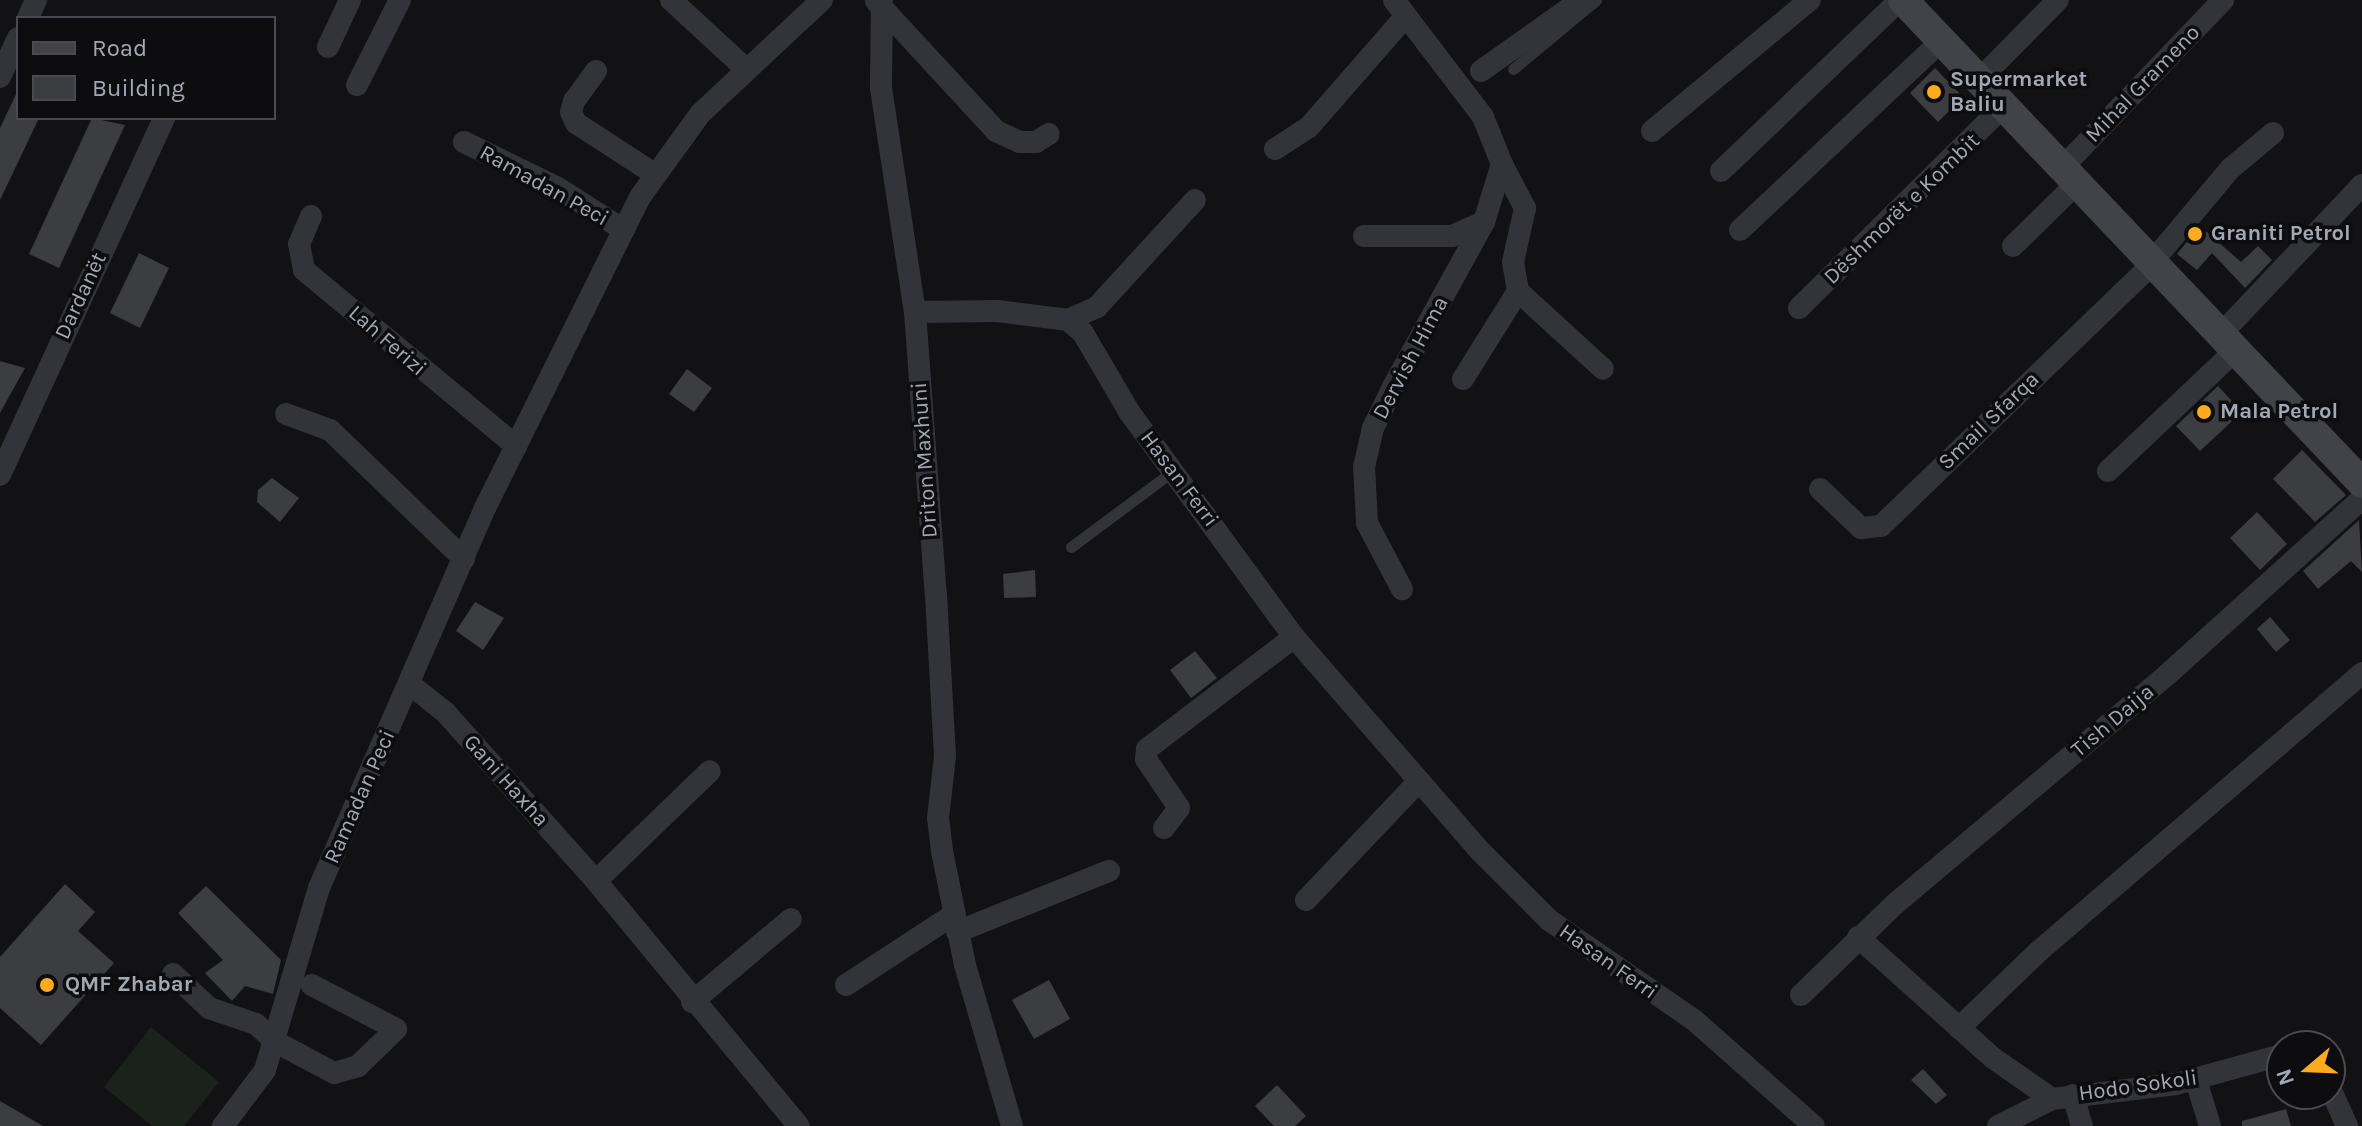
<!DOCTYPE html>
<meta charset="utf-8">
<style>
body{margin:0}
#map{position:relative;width:2362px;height:1126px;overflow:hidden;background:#121214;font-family:Karla,sans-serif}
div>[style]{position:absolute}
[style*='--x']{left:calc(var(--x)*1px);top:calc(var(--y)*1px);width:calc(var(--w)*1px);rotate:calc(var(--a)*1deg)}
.green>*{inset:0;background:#1a221b}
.building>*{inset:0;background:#3c3d41}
.lane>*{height:11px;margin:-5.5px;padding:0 5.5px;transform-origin:5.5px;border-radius:5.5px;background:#333439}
.street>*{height:22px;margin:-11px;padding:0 11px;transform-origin:11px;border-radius:11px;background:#333439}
.secondary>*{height:30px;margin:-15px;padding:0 15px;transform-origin:15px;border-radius:15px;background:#414349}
.dots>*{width:22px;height:22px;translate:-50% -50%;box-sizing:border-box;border:4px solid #0d0d0f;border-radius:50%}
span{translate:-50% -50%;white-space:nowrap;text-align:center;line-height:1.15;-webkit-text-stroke:7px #0d0d0f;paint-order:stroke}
.poi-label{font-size:22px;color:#a2a9b5;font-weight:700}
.left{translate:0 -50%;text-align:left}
.street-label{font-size:22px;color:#a2a9b5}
.legend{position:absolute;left:16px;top:16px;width:260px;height:104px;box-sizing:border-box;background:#0d0d0f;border:2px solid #494b51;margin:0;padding:10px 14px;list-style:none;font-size:24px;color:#a2a9b5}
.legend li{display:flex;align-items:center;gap:16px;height:40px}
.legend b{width:40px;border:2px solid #494b51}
.north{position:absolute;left:2266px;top:1030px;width:80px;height:80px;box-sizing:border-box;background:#0d0d0f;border:2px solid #494b51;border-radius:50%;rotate:251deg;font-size:22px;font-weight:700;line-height:32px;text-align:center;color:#a2a9b5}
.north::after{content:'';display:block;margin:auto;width:28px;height:36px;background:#feab20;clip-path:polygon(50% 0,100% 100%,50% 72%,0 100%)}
</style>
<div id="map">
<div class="green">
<i style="clip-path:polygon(151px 1027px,219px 1082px,184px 1126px,152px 1126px,104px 1087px)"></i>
</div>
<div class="building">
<i style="clip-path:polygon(1935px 68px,1963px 97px,1938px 122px,1910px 93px)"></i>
<i style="clip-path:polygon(18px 90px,18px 118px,39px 118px,0 200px,0 128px)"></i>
<i style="clip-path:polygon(92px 118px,125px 125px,59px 268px,29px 254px)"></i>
<i style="clip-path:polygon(2200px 226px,2241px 262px,2258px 246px,2272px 260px,2245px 288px,2212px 253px,2197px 270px,2177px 254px)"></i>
<i style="clip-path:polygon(139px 253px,169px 268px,140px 328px,110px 313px)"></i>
<i style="clip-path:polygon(0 361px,25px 368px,0 413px)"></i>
<i style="clip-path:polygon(687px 369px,712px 388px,694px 412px,669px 394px)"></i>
<i style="clip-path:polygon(2218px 386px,2242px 412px,2200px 451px,2176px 426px)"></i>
<i style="clip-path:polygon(2302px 450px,2346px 495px,2315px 522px,2273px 479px)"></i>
<i style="clip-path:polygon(272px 478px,299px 498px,280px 522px,257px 502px,258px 490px)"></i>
<i style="clip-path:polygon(2257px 512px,2287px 544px,2260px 570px,2230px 538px)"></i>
<i style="clip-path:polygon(2359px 520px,2362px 572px,2351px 561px,2318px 589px,2303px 571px)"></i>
<i style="clip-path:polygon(1035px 570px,1036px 597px,1004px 598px,1003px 574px)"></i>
<i style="clip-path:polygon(475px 602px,504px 618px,483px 650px,456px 631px)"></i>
<i style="clip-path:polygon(2270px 617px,2290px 640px,2276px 652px,2257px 629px)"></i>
<i style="clip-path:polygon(1195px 651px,1217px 678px,1191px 698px,1170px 670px)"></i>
<i style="clip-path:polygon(65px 884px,95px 912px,78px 931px,114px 963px,41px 1045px,0 1008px,0 957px)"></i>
<i style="clip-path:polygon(206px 886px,281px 960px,273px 994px,245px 986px,232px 1001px,205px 973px,223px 960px,178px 913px)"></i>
<i style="clip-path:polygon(1049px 980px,1070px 1019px,1034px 1039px,1012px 1000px)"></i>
<i style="clip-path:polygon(1923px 1069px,1947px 1095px,1936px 1104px,1911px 1080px)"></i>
<i style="clip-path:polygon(1277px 1085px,1306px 1116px,1295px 1126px,1274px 1126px,1255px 1106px)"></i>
<i style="clip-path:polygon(0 1101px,43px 1126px,0 1126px)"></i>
<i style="clip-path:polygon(2286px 1109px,2291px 1126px,2242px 1126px,2242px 1121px)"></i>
</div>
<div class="lane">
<i style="--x:1513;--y:69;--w:108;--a:-39.7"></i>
<i style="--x:1071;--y:547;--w:127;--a:-36.7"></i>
</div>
<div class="street">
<i style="--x:671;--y:0;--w:102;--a:42.6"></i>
<i style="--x:882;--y:0;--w:88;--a:90.7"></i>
<i style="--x:881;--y:88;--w:227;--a:81.4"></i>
<i style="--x:915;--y:312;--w:284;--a:85.8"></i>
<i style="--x:936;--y:595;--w:161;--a:86.8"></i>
<i style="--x:945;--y:756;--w:62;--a:96.4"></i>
<i style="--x:938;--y:818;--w:33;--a:83"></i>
<i style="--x:942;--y:851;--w:116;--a:78.6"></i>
<i style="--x:965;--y:965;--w:168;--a:73.7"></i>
<i style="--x:1394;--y:0;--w:147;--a:52.7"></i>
<i style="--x:1483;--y:117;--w:51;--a:68"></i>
<i style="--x:1502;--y:164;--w:61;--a:107.2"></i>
<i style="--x:1484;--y:222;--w:188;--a:118.9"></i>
<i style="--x:1393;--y:387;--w:46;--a:116"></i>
<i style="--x:1373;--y:428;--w:39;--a:103"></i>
<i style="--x:1364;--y:466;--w:57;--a:87"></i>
<i style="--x:1367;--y:523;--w:75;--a:62.1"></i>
<i style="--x:876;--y:1;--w:177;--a:47.3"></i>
<i style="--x:996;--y:131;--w:26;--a:25"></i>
<i style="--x:1020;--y:142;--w:16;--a:0"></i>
<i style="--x:1036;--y:142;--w:15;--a:-32"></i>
<i style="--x:28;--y:18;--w:20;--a:-66"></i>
<i style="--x:328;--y:47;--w:52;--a:-64.9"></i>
<i style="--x:596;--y:71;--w:37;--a:126"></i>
<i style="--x:574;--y:101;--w:11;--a:105"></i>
<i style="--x:571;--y:112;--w:12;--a:66"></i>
<i style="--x:576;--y:123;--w:92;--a:33"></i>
<i style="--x:1481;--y:71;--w:123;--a:-35.4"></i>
<i style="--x:0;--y:77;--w:43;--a:-65.2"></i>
<i style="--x:1979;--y:80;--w:112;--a:-45.4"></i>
<i style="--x:357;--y:85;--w:95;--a:-63.2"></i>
<i style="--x:1652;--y:131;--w:205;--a:-39.7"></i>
<i style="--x:464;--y:142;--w:105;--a:26.1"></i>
<i style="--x:558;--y:188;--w:78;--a:32.5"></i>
<i style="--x:1275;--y:149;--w:40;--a:-32.9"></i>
<i style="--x:1309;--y:127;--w:147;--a:-48.9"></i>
<i style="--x:1502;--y:164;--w:50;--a:62.4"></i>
<i style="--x:1525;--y:208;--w:55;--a:102.5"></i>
<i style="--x:1513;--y:262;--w:29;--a:80"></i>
<i style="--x:1518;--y:291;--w:115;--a:42.5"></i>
<i style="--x:2062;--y:168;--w:233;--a:-46.2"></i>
<i style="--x:1721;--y:171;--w:248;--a:-43.7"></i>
<i style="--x:311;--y:216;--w:30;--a:113"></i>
<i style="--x:299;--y:244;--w:26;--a:79"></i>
<i style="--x:304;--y:270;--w:276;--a:39.7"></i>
<i style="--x:1740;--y:230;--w:276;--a:-43.2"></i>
<i style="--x:1364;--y:236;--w:88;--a:0"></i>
<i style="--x:1452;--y:236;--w:35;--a:-24"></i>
<i style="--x:2013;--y:246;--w:90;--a:-44.5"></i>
<i style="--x:1799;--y:308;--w:286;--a:-44.6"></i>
<i style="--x:915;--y:312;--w:82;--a:-0.7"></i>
<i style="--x:997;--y:311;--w:72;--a:7.2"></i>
<i style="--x:1068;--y:320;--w:20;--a:41"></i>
<i style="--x:1083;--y:333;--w:93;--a:59.6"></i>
<i style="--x:1130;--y:413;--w:278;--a:53.8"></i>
<i style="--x:1294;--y:637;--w:285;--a:49"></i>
<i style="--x:1481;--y:852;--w:96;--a:45"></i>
<i style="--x:1549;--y:920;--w:176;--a:34.6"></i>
<i style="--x:1694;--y:1020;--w:160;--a:41.5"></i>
<i style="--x:1068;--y:320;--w:32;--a:-24"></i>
<i style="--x:1097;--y:307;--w:145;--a:-47.5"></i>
<i style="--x:2221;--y:334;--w:205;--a:-46.6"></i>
<i style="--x:1463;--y:379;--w:104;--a:-58"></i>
<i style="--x:286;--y:414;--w:47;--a:20"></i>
<i style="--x:330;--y:430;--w:186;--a:43.9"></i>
<i style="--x:2108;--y:471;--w:176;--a:-43.4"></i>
<i style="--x:0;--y:475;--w:393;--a:-65.3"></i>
<i style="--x:1820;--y:489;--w:57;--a:43.6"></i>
<i style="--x:1861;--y:528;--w:20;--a:-6"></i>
<i style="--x:1881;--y:526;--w:363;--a:-44"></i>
<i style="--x:2142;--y:274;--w:137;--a:-50"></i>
<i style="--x:2230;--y:169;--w:56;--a:-39.9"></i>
<i style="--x:411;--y:685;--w:43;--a:38.5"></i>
<i style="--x:445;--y:712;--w:227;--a:48.2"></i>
<i style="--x:596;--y:881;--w:318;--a:50.4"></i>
<i style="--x:1164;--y:828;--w:25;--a:-53"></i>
<i style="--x:1179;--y:808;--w:59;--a:-124"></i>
<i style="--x:1146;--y:759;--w:10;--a:-84"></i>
<i style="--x:1147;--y:749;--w:185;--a:-37.3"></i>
<i style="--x:596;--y:881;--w:158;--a:-44"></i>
<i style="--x:1306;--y:900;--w:163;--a:-46.5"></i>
<i style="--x:957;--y:932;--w:164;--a:-21.9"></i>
<i style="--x:1858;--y:937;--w:181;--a:41.9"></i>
<i style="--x:1993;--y:1058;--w:72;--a:34.8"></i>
<i style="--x:173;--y:974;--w:50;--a:43.4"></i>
<i style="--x:209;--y:1008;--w:50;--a:18.8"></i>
<i style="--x:256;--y:1024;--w:27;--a:42"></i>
<i style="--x:276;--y:1042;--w:66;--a:28.1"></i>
<i style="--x:334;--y:1073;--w:25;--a:-16"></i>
<i style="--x:358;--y:1066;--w:53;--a:-44.2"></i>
<i style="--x:396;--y:1029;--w:95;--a:-152.4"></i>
<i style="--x:846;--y:985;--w:128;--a:-33.2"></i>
<i style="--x:1801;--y:995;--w:131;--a:-44.1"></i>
<i style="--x:1895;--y:904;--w:357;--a:-40.1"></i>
<i style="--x:2168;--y:674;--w:261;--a:-42.1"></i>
<i style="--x:692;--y:1002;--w:129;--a:-40"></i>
<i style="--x:1959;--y:1028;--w:110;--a:-43.9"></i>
<i style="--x:2038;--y:952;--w:428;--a:-40.7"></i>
<i style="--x:2196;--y:1080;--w:48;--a:73.1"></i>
<i style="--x:2330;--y:1088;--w:42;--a:65.9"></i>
<i style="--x:2073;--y:1095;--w:32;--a:74"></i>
<i style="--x:223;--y:1126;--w:70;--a:-53.1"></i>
<i style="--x:265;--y:1070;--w:190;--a:-73.5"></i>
<i style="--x:319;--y:888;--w:415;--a:-66.4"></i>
<i style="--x:485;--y:508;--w:347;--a:-63.5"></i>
<i style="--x:640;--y:197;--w:102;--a:-54.1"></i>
<i style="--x:700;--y:114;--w:167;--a:-43.1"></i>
<i style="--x:1998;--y:1126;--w:60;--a:-26.6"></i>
<i style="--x:2052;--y:1099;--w:125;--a:-6.9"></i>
<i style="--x:2176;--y:1084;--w:110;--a:-15.3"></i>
</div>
<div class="secondary">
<i style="--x:1903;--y:0;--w:666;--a:46.46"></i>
</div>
<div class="dots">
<i style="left:1934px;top:92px;background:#feab20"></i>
<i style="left:2195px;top:234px;background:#feab20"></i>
<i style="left:2204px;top:412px;background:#feab20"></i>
<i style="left:47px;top:985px;background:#feab20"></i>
</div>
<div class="poi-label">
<span class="left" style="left:1950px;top:92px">Supermarket<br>Baliu</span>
<span class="left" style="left:2211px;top:234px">Graniti Petrol</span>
<span class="left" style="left:2220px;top:412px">Mala Petrol</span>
<span class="left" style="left:65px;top:985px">QMF Zhabar</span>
</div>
<div class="street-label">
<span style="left:2143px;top:84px;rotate:-46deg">Mihal Grameno</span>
<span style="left:544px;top:186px;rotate:29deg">Ramadan Peci</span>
<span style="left:1902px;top:209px;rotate:-44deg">Dëshmorët e Kombit</span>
<span style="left:81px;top:296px;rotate:-65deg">Dardanët</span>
<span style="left:387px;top:341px;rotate:41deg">Lah Ferizi</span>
<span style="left:1411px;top:358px;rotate:-62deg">Dervish Hima</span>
<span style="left:1989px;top:421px;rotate:-44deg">Smail Sfarqa</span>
<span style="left:925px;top:460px;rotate:-94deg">Driton Maxhuni</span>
<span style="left:1179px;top:479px;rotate:53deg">Hasan Ferri</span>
<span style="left:2113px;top:721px;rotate:-40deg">Tish Daija</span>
<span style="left:506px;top:781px;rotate:48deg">Gani Haxha</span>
<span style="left:360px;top:797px;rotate:-66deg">Ramadan Peci</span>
<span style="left:1608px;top:962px;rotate:35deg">Hasan Ferri</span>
<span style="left:2138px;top:1086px;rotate:-8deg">Hodo Sokoli</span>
</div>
<ul class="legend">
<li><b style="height:10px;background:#414349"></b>Road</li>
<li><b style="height:22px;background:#3c3d41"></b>Building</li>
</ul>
<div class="north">N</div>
</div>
